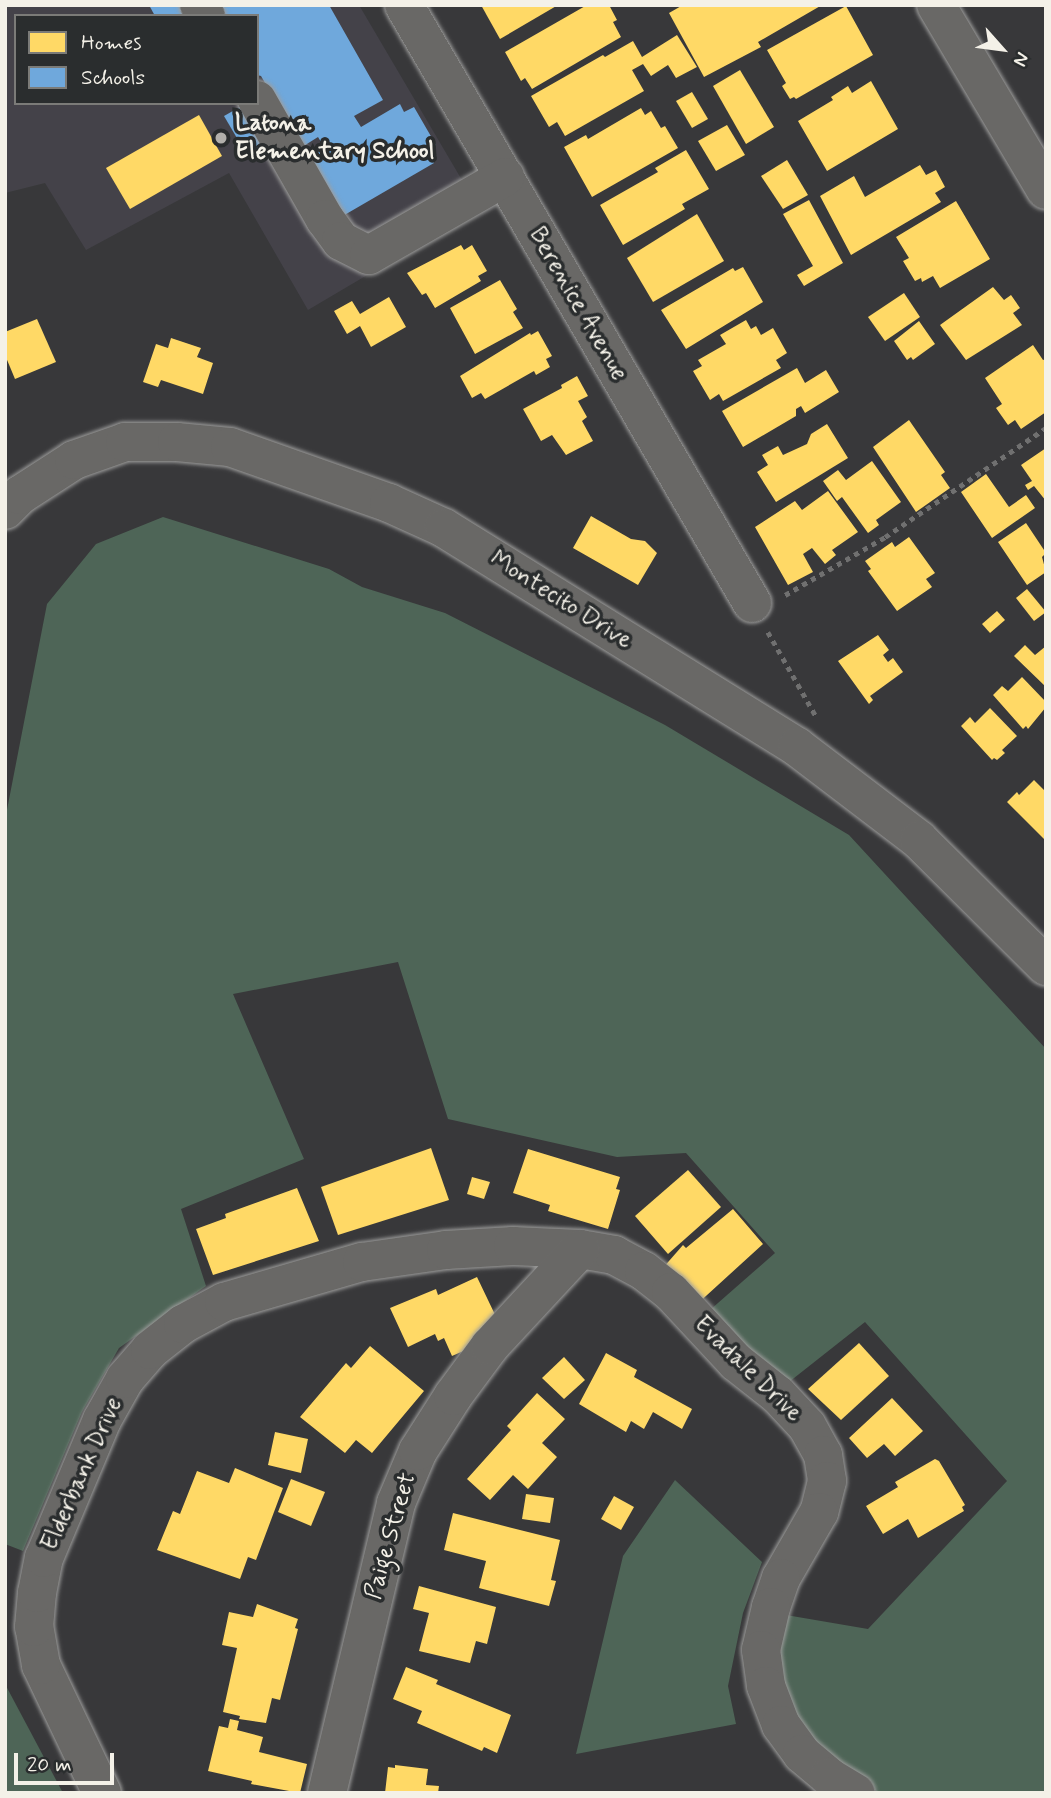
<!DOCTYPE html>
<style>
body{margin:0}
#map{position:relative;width:1051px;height:1798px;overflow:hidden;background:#38383a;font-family:Mynerve,sans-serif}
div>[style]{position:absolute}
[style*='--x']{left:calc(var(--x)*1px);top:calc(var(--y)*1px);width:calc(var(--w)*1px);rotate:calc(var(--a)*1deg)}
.built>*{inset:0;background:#444249}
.green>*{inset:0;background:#4e6557}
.homes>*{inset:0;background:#ffd966}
.schools>*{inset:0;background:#6fa8dc}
.path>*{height:4.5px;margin-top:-2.25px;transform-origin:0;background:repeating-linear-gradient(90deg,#707070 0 5px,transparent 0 10px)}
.roads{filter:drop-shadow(0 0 2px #9d9d9c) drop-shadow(0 0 2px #9d9d9c)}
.minor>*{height:38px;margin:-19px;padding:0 19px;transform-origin:19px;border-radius:19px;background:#696866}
.dots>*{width:19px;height:19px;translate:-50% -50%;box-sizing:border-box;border:4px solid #2a2d2e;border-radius:50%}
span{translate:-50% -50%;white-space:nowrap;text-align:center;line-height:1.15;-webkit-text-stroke:7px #2a2d2e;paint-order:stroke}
.poi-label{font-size:24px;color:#f4f1e8;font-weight:700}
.left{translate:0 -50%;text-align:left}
.street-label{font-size:24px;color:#f4f1e8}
.frame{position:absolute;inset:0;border:7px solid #f4f1e8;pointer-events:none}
.legend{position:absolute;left:14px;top:14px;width:245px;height:91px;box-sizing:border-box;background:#2a2d2e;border:2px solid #7b7b78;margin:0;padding:9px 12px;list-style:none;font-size:21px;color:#f4f1e8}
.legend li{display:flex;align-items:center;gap:14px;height:35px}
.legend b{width:35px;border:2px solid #7b7b78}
.north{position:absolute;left:967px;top:14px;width:70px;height:70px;-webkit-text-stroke:5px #2a2d2e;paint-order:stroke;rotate:118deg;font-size:19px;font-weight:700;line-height:28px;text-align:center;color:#f4f1e8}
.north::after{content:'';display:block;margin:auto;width:24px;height:32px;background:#f4f1e8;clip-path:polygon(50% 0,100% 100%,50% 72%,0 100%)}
.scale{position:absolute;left:14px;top:1753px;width:100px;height:32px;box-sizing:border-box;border:4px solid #f4f1e8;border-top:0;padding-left:9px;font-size:21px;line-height:24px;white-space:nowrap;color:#f4f1e8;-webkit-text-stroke:5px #2a2d2e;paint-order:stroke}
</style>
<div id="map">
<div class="built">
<i style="clip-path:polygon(evenodd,5px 5px,359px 5px,479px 209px,308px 310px,229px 173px,86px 250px,45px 183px,5px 193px,5px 5px,16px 16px,257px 16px,257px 103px,16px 103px,16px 16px)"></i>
</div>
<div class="green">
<i style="clip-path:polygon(163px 517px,329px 569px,362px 587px,445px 613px,665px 725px,849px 835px,1046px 1049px,1046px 1793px,879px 1793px,798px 1735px,775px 1684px,786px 1615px,868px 1629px,1007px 1481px,865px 1322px,789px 1382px,702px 1317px,775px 1253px,686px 1153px,617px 1157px,448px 1119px,398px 962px,233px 994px,304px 1159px,181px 1209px,206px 1286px,119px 1348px,82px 1412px,23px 1551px,5px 1544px,5px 820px,47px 604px,96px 544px)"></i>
<i style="clip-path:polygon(675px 1480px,762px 1562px,743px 1613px,728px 1686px,736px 1724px,576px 1754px,623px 1556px)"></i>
<i style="clip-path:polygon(5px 1684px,63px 1793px,5px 1793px)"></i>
</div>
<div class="homes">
<i style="clip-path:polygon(481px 5px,558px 5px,500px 39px)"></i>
<i style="clip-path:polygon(587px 5px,609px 5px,617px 20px,613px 22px,621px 37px,532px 89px,525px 78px,521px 81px,505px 52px)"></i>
<i style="clip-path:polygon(683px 5px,822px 5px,758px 42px,761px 47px,704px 77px,669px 13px)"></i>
<i style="clip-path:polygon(846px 6px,873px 55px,796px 99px,794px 97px,790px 99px,782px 86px,786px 83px,767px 50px)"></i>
<i style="clip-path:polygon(677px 35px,697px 67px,676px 78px,668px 65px,651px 76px,643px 64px,632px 70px,644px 91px,565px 136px,557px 122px,549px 127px,531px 96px,603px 55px,605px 57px,633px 41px,642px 57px)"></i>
<i style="clip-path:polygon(740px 70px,774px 127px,746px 144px,713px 86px)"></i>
<i style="clip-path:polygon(871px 81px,898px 129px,827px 171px,798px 121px,833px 100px,831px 97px,848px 86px,852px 93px)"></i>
<i style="clip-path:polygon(692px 92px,708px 119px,692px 128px,676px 101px)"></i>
<i style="clip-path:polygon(641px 108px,645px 115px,651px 111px,661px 128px,665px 126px,678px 148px,592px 197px,564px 147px,586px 135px,588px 139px)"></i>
<i style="clip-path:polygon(199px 115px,222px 156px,130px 209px,106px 168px)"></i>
<i style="clip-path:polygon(727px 125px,745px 155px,716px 171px,698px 141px)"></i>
<i style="clip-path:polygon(686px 150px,709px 189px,682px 204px,685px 209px,623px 245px,600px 205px,658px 172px,655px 168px)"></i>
<i style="clip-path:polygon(787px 160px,808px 195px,783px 209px,761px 176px)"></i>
<i style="clip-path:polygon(920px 165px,926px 175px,936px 170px,945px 187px,935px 193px,941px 202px,851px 255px,820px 196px,854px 176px,865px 197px)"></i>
<i style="clip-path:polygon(809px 200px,843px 263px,804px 286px,797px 275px,813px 266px,783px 214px)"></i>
<i style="clip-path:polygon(956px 201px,990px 259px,940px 288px,933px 276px,922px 282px,921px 278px,915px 281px,903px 261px,909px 258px,896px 237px)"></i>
<i style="clip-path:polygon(697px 214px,724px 261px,653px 302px,627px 258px)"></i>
<i style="clip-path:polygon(461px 245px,464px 250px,472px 245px,487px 271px,478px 276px,481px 281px,435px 308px,426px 293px,422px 295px,407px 273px)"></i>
<i style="clip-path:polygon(743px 267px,763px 302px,686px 349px,661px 310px,733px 268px,735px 271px)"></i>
<i style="clip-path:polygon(500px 280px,517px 309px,513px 312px,523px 328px,475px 354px,450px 308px)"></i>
<i style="clip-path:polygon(993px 287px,1004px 300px,1011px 295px,1020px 308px,1013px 313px,1022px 325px,966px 360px,940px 325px)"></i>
<i style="clip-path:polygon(904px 293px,920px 317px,885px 341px,868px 317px)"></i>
<i style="clip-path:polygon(389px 297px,406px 327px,371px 347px,360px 326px,347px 334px,334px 311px,352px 301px,360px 314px)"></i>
<i style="clip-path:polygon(37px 319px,56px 362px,15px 379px,5px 355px,5px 332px)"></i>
<i style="clip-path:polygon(746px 320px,751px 329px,756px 326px,761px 335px,773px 328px,787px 353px,776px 360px,781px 368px,723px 401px,719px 394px,710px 400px,693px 371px,702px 366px,698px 360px,726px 344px,720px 335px)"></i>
<i style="clip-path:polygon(919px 321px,935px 344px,913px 360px,911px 357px,907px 360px,894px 341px)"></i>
<i style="clip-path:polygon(538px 331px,552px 356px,546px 359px,550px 367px,536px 375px,534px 371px,485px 399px,481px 393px,472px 398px,460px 376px,530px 333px,531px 335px)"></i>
<i style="clip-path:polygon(171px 338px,201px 348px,197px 357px,213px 363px,203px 394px,161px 380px,158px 387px,143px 382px,156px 344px,168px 348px)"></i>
<i style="clip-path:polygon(1033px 345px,1043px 360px,1046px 359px,1046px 412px,1021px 429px,1015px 420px,1008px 425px,996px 408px,1002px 404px,985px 378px)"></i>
<i style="clip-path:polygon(797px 368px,805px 383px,826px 370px,839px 392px,805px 413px,801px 406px,796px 409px,796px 416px,743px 447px,722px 411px)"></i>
<i style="clip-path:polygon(577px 376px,588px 396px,578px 401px,587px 417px,582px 421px,593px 441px,566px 455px,552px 435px,541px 441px,523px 409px,562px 388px,561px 385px)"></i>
<i style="clip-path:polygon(909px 420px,945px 472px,941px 475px,950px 488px,916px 512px,873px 447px)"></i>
<i style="clip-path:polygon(827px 424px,848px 458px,776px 502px,757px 472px,768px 465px,762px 455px,778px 446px,783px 455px,807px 444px,811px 434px)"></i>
<i style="clip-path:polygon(1046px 448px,1046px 501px,1034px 486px,1028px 490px,1025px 485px,1032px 481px,1021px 465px)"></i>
<i style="clip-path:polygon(872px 461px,901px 502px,876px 520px,879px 525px,868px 533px,842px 497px,837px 501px,823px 481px,838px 470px,846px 480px)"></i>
<i style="clip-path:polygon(986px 474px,1009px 507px,1026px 495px,1035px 508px,992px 538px,961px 492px)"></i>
<i style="clip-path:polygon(828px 491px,858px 532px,832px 550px,836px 555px,825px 564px,812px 548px,803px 554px,813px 572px,788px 585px,755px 527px,795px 501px,802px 510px)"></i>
<i style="clip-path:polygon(591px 516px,631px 539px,645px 541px,657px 553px,638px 585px,573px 548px)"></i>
<i style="clip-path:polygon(1026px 523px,1046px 553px,1042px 557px,1046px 572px,1027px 585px,998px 542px)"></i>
<i style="clip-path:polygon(909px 537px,935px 573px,926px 579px,932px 587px,897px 611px,868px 571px,871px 569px,865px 561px,892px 542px,895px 547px)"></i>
<i style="clip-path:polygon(1027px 589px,1046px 612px,1034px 621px,1016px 598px)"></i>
<i style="clip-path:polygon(997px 611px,1005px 620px,990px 633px,982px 624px)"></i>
<i style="clip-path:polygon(878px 635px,889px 650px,883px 655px,888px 662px,893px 658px,903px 672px,870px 696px,873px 700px,869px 704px,838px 661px)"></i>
<i style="clip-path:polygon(1025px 645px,1035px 655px,1046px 646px,1046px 687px,1014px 656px)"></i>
<i style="clip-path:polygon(1022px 677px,1046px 702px,1046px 707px,1028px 729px,1026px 726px,1023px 729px,993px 695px,1002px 686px,1008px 691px)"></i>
<i style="clip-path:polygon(990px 708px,1017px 736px,1002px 750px,1005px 753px,997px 760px,994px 758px,992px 760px,961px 726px,970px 717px,975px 723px)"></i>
<i style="clip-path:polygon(1034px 780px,1046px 792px,1046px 841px,1007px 802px,1017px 792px,1019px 795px)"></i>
<i style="clip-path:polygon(431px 1148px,449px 1200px,338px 1235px,321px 1187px)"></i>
<i style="clip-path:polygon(528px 1149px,620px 1177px,616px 1189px,620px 1190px,608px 1229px,548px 1211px,550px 1205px,513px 1193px)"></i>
<i style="clip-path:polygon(688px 1170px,721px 1207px,668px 1254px,635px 1216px)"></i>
<i style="clip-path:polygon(472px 1177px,490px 1182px,484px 1199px,467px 1194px)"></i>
<i style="clip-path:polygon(297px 1188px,319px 1241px,213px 1275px,196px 1229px,226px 1218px,225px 1214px)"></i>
<i style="clip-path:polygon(733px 1209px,763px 1244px,695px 1306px,662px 1269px,683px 1245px,686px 1248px)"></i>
<i style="clip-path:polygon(477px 1277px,499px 1323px,475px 1346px,452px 1356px,444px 1338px,438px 1341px,435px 1334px,408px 1347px,390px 1308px,436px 1289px,438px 1295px)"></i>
<i style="clip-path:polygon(859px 1343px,889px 1376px,841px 1420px,808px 1389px)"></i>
<i style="clip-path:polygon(370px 1346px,424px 1391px,372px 1453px,356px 1440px,345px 1453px,300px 1417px,346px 1363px,351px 1368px)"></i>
<i style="clip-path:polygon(606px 1353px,637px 1370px,634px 1377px,692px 1409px,682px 1429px,653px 1412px,644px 1429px,631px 1421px,626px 1432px,579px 1404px)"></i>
<i style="clip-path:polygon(564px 1357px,585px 1380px,564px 1399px,542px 1378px)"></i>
<i style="clip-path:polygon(537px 1393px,565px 1419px,542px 1443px,557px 1457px,528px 1489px,513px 1475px,490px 1500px,467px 1479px,511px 1430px,507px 1426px)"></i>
<i style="clip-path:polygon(892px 1398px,923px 1431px,895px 1456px,884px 1444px,867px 1458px,849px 1438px)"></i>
<i style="clip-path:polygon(275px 1432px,308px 1439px,301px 1473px,268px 1465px)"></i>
<i style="clip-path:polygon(935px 1459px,939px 1461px,965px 1505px,962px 1507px,964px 1511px,918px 1538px,908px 1519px,883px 1534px,866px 1506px,898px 1487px,895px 1482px)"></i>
<i style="clip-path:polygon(235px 1468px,283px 1488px,256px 1560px,248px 1557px,240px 1579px,157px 1550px,173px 1511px,180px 1514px,197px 1471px,229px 1483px)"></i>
<i style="clip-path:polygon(291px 1479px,325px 1492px,311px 1526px,278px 1512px)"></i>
<i style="clip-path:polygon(526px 1494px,554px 1498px,550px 1523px,522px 1519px)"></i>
<i style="clip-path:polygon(614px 1496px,634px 1507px,621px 1530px,601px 1519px)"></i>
<i style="clip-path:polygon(453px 1513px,560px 1540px,551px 1580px,556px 1581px,549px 1606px,479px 1588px,486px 1561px,444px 1550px)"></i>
<i style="clip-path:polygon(419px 1586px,496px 1607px,487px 1644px,476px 1641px,470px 1663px,419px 1651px,429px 1613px,413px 1609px)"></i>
<i style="clip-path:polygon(257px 1604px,298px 1619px,295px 1628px,298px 1629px,280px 1700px,272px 1698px,266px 1723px,239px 1719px,240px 1716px,223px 1712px,237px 1648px,222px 1645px,229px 1612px,253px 1617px)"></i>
<i style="clip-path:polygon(406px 1667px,438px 1680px,436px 1684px,511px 1715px,497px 1753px,484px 1747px,482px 1751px,417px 1723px,422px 1711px,393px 1699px)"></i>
<i style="clip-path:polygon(230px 1719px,239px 1721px,237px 1730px,263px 1737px,259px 1752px,307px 1764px,300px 1793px,251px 1784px,252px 1781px,208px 1771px,219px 1726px,228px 1728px)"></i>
<i style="clip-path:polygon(395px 1765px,428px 1769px,426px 1785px,439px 1786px,438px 1793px,385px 1793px,388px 1767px,395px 1768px)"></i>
</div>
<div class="schools">
<i style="clip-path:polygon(149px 5px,185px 5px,191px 16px,155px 16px)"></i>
<i style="clip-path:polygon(221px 5px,329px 5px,383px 100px,354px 116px,361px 127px,400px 104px,404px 112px,414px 107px,436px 145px,426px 151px,434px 163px,341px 217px,302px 159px,324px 147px,318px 137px,302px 147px,261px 76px,257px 75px,257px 16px,220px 16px,225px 13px)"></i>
<i style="clip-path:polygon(247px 103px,275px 148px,251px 162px,224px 116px)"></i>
</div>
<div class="path">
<i style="--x:785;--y:595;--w:116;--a:-30.1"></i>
<i style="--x:885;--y:537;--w:194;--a:-34.1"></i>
<i style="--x:768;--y:632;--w:97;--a:60.3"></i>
</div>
<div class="roads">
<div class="minor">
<i style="--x:199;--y:5;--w:13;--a:58"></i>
<i style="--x:404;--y:5;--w:692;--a:59.8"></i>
<i style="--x:936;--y:5;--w:215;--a:59.3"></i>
<i style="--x:257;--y:100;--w:137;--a:60.3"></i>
<i style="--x:325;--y:219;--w:27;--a:54"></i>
<i style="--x:341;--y:241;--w:31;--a:27"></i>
<i style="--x:369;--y:255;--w:157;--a:-29.8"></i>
<i style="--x:5;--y:510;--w:21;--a:-45"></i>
<i style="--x:20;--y:495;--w:64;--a:-32.9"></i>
<i style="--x:74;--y:460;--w:54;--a:-19.4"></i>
<i style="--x:125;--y:442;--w:52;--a:0"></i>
<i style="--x:177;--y:442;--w:53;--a:5.4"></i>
<i style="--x:230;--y:447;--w:169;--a:19.4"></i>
<i style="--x:389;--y:503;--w:60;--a:24.4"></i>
<i style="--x:444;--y:528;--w:415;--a:31.8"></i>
<i style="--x:797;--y:747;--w:153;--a:37.3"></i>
<i style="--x:919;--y:840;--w:179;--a:44.8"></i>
<i style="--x:102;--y:1793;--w:142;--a:-115.5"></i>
<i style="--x:41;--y:1665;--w:39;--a:-100"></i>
<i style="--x:34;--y:1627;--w:34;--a:-85"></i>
<i style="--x:37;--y:1593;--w:36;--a:-79"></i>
<i style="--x:44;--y:1558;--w:150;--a:-67.2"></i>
<i style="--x:102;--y:1420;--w:47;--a:-60.7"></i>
<i style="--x:125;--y:1379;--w:38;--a:-49"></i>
<i style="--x:150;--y:1350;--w:42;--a:-38.2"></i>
<i style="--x:183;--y:1324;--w:47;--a:-28.2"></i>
<i style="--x:224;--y:1302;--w:144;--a:-16.2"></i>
<i style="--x:362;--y:1262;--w:85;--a:-8.1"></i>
<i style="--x:446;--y:1250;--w:67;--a:-3.4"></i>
<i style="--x:513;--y:1246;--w:67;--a:2.6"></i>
<i style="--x:580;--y:1249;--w:35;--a:10"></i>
<i style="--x:614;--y:1255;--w:34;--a:28"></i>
<i style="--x:644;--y:1271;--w:34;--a:38"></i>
<i style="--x:671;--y:1292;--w:96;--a:47.1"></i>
<i style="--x:736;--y:1362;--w:53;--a:38.2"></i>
<i style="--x:778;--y:1395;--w:42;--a:46.9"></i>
<i style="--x:807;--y:1426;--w:33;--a:61"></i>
<i style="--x:823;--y:1455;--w:26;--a:81"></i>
<i style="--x:827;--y:1481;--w:32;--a:104"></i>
<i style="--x:819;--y:1512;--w:76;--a:119.9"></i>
<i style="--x:781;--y:1578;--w:31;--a:109"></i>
<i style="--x:771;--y:1607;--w:44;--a:103.1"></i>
<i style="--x:761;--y:1650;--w:36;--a:82"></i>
<i style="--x:766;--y:1686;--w:42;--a:69"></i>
<i style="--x:781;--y:1725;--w:36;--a:54"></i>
<i style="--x:802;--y:1754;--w:35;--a:40"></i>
<i style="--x:829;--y:1777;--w:31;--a:31"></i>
<i style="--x:327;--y:1793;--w:298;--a:-76.6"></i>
<i style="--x:396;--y:1503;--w:56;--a:-67.1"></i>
<i style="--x:418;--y:1451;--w:65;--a:-57.5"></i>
<i style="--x:453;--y:1396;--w:62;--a:-53.5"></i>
<i style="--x:490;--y:1346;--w:132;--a:-47.1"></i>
</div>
</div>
<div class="dots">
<i style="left:221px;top:138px;background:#b2b0ab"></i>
</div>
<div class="poi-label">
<span class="left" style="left:235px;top:138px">Latona<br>Elementary School</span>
</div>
<div class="street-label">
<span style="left:578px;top:304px;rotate:60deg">Berenice Avenue</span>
<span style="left:561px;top:600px;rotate:32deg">Montecito Drive</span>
<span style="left:748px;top:1369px;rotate:44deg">Evadale Drive</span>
<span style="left:82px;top:1474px;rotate:-66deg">Elderbank Drive</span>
<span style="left:391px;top:1536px;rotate:-74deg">Paige Street</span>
</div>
<div class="frame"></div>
<ul class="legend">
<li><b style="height:19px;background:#ffd966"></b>Homes</li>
<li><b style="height:19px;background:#6fa8dc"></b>Schools</li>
</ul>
<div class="north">N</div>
<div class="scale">20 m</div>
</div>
